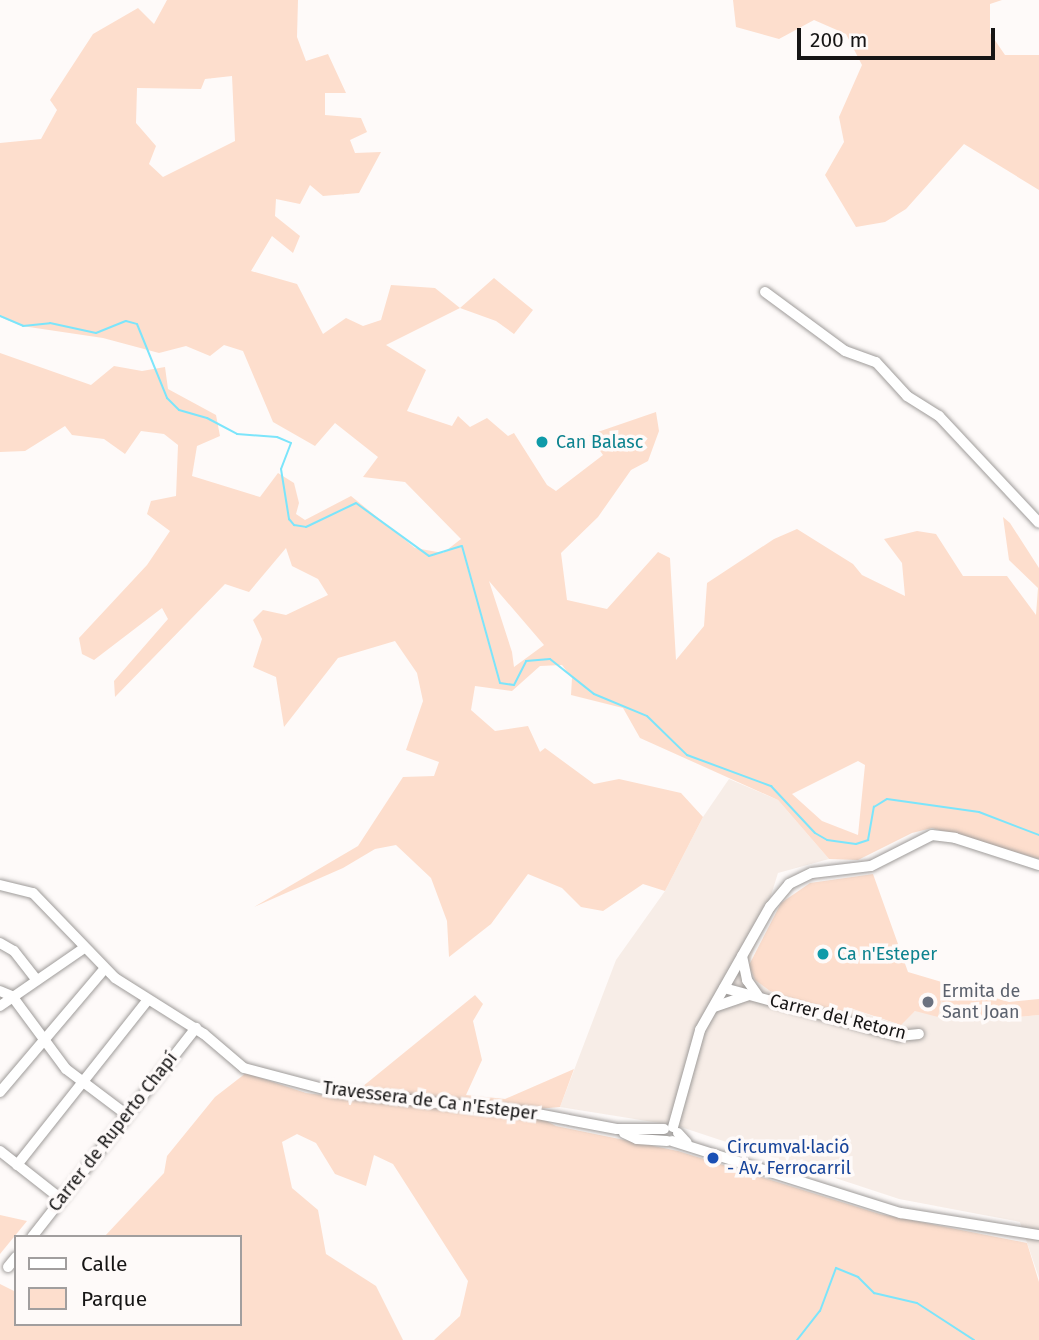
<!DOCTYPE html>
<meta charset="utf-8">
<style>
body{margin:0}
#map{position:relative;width:1039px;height:1340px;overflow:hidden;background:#fefaf9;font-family:"Fira Sans",sans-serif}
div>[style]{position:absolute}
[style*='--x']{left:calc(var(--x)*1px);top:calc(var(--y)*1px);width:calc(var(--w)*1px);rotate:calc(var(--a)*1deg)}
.built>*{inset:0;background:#f7ede7}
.green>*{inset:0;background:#fddecd}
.stream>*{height:2px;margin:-1px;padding:0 1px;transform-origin:1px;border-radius:1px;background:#7ce5fb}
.roads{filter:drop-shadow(0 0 2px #9f9c9a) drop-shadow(0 0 2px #9f9c9a)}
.minor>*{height:10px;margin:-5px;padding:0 5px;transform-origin:5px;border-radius:5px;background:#fff}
.dots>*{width:19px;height:19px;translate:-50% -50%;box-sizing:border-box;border:4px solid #fefaf9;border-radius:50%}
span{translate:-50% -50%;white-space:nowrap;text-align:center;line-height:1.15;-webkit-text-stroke:7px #fefaf9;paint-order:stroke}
.culture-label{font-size:18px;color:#0d838f}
.left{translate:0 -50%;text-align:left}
.worship-label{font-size:18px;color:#5b616d}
.street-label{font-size:18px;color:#161515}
.transit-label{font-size:18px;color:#164399}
.legend{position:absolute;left:14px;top:1235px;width:228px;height:91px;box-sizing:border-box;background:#fefaf9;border:2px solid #a19e9e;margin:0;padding:9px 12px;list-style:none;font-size:21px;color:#161515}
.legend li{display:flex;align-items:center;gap:14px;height:35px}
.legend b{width:35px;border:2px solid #a19e9e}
.scale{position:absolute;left:797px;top:28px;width:198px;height:32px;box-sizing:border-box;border:4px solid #161515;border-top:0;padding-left:9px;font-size:21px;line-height:24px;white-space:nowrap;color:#161515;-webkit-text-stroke:5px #fefaf9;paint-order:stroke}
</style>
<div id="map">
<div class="built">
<i style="clip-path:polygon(729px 779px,778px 800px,829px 859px,778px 873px,749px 965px,755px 980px,770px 991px,846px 1007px,900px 1025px,915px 1011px,941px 1000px,976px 1021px,1039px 1015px,1039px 1278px,1020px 1222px,899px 1199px,678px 1126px,560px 1107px,616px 960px,665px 891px,703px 817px)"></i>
</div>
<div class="green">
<i style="clip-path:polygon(evenodd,167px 0,298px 0,297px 37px,306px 61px,328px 54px,346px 93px,325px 93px,325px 115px,361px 118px,367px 132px,350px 140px,355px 153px,381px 152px,359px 193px,323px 196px,310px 185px,300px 204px,276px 199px,275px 216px,300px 236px,293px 253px,272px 236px,251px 271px,297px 284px,323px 334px,346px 318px,363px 326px,381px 320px,391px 285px,435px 288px,460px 308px,494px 278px,533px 310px,514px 334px,496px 321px,460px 308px,386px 345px,426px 370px,407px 411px,452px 426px,458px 416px,470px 427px,487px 418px,508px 436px,514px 433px,547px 485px,556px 491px,603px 455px,589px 435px,656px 412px,659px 431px,648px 461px,631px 470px,598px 517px,561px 553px,567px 600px,607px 609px,658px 552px,670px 558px,676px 660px,704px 626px,707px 583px,774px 539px,797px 529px,853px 564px,862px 575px,905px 596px,902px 563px,884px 539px,917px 531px,936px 534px,963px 576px,1007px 576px,1036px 615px,1038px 588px,1009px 560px,1003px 517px,1010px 523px,1039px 568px,1039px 859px,932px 828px,912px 833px,858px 860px,829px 859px,778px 800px,640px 738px,623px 708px,571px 695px,572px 678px,562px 665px,540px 666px,512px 691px,475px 686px,471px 710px,495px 731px,528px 726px,540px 752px,545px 748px,594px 784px,619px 779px,681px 793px,703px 817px,665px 891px,643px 884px,603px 911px,581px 907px,562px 888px,528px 874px,491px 924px,449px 957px,447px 921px,431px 878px,396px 845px,375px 849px,343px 868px,254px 907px,358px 846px,403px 777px,434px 776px,439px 762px,406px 750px,423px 701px,417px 673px,395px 641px,338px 658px,284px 727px,276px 677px,253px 667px,262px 639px,253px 620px,263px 610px,286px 615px,328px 595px,318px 579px,292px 566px,286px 548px,249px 592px,225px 584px,115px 697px,114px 681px,168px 619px,162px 608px,94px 660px,82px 654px,79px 638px,147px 565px,170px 531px,147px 514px,151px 501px,176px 496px,178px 445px,164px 434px,141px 431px,125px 454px,104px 439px,72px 435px,65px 426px,25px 451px,0 452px,0 353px,91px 385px,114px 366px,142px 371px,165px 367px,168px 389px,216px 415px,220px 436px,197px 446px,192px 476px,260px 497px,278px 473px,294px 483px,299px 503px,296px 514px,305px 520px,351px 496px,415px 548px,443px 553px,461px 539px,405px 482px,363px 477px,378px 457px,335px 423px,315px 446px,273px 422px,243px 351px,224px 345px,210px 356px,186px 346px,159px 353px,103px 338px,22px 326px,0 317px,0 143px,41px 139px,57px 110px,50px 100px,93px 34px,138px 8px,154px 24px,167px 0,232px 76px,235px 141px,163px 177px,149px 164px,156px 146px,136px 123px,137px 88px,201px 89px,205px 79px,232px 76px,167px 0,489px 581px,544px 645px,514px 667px,512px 652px,489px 581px,167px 0,858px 761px,865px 765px,858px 835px,822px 821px,792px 794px,858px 761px)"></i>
<i style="clip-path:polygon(733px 0,1002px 0,990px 4px,990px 33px,1005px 55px,1039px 55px,1039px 190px,964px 144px,906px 209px,885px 222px,856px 227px,825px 175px,844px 142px,839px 117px,862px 65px,846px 34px,814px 20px,779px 39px,736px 27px)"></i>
<i style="clip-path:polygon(873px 874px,908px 972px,1009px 1002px,1039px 999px,1039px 1015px,976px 1021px,941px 1001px,938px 1017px,915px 1011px,901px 1025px,847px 1007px,842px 1013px,770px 991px,755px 980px,749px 965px,781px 903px,810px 883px)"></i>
<i style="clip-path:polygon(475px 995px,483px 1004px,473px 1021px,482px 1060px,466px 1095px,505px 1099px,574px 1069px,560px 1107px,525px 1110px,556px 1126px,678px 1151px,880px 1214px,1027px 1243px,1039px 1282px,1039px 1340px,434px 1340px,460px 1316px,468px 1281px,393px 1164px,374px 1155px,366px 1186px,335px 1174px,316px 1143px,297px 1134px,282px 1142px,292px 1188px,318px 1210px,326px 1254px,376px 1286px,403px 1340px,0 1340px,0 1284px,16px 1292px,16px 1324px,240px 1324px,240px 1237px,104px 1237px,164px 1173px,167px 1156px,215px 1097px,246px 1073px,306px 1093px,363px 1100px,362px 1087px)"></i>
<i style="clip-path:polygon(0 1215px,27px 1221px,0 1254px)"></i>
</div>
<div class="stream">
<i style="--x:0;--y:316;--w:25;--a:23"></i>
<i style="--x:23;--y:326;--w:27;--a:-6"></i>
<i style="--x:50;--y:323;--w:47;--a:12.3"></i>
<i style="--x:96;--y:333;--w:32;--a:-22"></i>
<i style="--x:126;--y:321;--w:11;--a:15"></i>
<i style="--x:137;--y:324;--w:80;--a:67.9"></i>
<i style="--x:167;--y:398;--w:17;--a:45"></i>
<i style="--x:179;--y:410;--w:29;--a:16"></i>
<i style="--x:207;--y:418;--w:34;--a:28"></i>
<i style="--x:237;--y:434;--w:40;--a:4.3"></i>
<i style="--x:277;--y:437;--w:15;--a:23"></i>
<i style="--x:291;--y:443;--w:28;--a:111"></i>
<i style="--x:281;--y:469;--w:51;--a:80.9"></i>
<i style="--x:289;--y:519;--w:8;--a:50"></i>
<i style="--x:294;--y:525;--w:12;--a:9"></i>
<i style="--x:306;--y:527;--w:55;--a:-25.6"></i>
<i style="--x:356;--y:503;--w:90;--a:36"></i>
<i style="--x:429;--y:556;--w:34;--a:-17"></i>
<i style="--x:462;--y:546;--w:142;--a:74.5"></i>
<i style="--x:500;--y:683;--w:14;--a:8"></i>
<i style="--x:514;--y:685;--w:27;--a:-63"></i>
<i style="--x:526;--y:661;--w:24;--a:-5"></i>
<i style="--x:550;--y:659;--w:56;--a:38.5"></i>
<i style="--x:594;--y:694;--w:57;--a:22.5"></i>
<i style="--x:647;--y:716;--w:56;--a:44.3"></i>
<i style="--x:687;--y:755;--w:90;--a:20.3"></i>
<i style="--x:771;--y:786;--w:64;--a:46.9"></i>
<i style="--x:815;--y:833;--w:14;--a:30"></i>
<i style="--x:827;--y:840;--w:29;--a:8"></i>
<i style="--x:856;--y:844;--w:13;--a:-18"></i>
<i style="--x:868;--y:840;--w:34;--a:-80"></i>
<i style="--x:874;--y:807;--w:15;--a:-32"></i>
<i style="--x:887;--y:799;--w:93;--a:8"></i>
<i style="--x:979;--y:812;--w:64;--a:21"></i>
<i style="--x:797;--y:1340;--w:37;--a:-52"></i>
<i style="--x:820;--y:1311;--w:46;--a:-69.6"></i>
<i style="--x:836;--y:1268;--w:24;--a:22"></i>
<i style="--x:858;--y:1277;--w:23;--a:45"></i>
<i style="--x:874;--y:1293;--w:44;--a:13.1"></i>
<i style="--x:917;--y:1303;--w:68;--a:33"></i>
</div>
<div class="roads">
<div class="minor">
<i style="--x:765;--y:292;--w:99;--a:36.4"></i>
<i style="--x:845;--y:351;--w:33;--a:20"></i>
<i style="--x:876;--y:362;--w:46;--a:47.6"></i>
<i style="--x:907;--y:396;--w:38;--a:32"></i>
<i style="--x:939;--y:416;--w:146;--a:46.9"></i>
<i style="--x:0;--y:885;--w:34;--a:14"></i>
<i style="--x:33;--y:893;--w:118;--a:46"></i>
<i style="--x:115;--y:978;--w:105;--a:32.2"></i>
<i style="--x:204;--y:1034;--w:52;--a:40.4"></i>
<i style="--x:244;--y:1068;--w:94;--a:14.8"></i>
<i style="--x:335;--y:1092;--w:198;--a:6.1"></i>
<i style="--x:532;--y:1113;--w:86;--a:10.7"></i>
<i style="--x:617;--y:1129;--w:47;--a:0"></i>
<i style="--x:0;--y:943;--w:16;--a:30"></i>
<i style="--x:14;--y:951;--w:37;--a:52"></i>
<i style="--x:742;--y:956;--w:25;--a:78"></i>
<i style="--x:747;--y:980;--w:19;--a:55"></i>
<i style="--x:724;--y:988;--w:181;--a:15.3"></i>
<i style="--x:899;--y:1036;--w:20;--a:-6"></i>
<i style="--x:0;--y:991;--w:13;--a:23"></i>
<i style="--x:12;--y:996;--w:91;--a:53.5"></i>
<i style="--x:66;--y:1069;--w:76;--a:37"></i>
<i style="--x:0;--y:1006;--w:102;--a:-34.6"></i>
<i style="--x:714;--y:1007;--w:37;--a:-19"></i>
<i style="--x:0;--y:1092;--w:162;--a:-49.7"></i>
<i style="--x:673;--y:1127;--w:101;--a:-74.4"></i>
<i style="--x:700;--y:1030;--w:142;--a:-60.4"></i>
<i style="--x:770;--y:907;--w:30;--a:-50"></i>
<i style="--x:789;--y:884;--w:25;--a:-26"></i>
<i style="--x:812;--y:873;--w:59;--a:-6.8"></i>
<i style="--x:871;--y:866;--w:68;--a:-26.9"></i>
<i style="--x:932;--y:835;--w:23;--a:7"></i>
<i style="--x:955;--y:838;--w:88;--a:17.8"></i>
<i style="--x:624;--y:1133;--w:14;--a:25"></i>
<i style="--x:637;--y:1139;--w:30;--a:4"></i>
<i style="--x:678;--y:1133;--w:13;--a:48"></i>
<i style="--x:672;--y:1141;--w:240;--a:17.5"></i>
<i style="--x:901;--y:1213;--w:140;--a:9.1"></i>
<i style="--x:0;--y:1151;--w:78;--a:38.2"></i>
<i style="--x:17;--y:1165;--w:209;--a:-51.6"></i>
<i style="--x:32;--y:1237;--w:266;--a:-51.9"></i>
<i style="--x:8;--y:1267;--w:13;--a:-51"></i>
</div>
</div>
<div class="dots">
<i style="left:542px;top:442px;background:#0f9aa8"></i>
<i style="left:823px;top:954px;background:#0f9aa8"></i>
<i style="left:928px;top:1002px;background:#6b7280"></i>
<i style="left:713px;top:1158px;background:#1a4fb4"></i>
</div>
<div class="culture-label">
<span class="left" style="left:556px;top:442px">Can Balasc</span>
<span class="left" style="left:837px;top:954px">Ca n'Esteper</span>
</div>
<div class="worship-label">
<span class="left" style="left:942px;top:1002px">Ermita de<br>Sant Joan</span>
</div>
<div class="street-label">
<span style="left:838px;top:1017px;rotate:14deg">Carrer del Retorn</span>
<span style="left:430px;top:1101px;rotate:7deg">Travessera de Ca n'Esteper</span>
<span style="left:113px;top:1132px;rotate:-52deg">Carrer de Ruperto Chapí</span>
</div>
<div class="transit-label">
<span class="left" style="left:727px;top:1158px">Circumval·lació<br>- Av. Ferrocarril</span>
</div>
<ul class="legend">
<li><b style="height:9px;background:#fff"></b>Calle</li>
<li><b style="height:19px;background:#fddecd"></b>Parque</li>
</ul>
<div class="scale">200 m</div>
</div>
